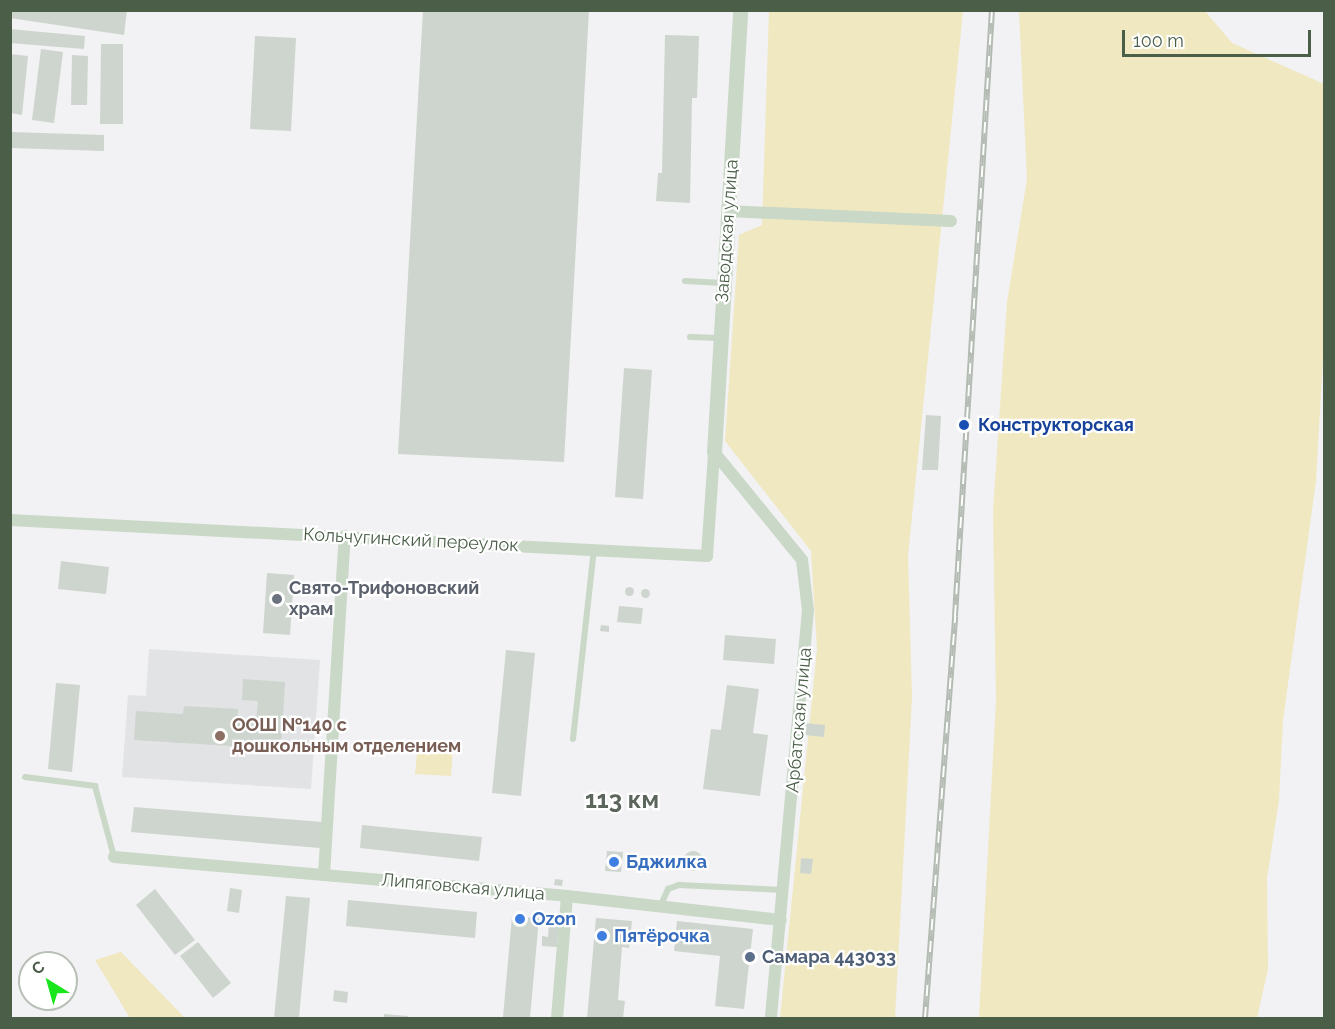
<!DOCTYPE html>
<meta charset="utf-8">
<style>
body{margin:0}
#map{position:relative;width:1335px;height:1029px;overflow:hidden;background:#f2f1f3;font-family:Raleway,sans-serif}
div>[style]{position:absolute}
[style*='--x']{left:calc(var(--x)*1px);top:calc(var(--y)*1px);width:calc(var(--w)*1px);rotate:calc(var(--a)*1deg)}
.education>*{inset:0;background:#e2e3e4}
.green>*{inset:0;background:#f0e8c0}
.building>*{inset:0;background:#ced5ce}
.round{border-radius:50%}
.service>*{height:6px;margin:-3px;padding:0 3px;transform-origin:3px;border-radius:3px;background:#c9d8c7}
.minor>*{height:12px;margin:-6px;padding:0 6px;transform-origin:6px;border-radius:6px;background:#c9d8c7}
.tertiary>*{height:15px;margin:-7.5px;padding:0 7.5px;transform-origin:7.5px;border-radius:7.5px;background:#c9d8c7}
.rail>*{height:6px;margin-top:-3px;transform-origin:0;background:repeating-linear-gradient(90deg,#fff 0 11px,#b3bbb3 0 22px);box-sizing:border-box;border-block:2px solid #b3bbb3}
.dots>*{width:16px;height:16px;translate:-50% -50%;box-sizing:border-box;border:3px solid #fff;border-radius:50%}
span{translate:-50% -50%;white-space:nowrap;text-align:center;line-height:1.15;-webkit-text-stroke:4.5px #fff;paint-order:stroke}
.street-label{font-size:18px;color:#4a5e48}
.transit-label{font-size:18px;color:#164399;font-weight:700}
.left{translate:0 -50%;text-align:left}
.worship-label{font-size:18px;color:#5b616d;font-weight:700}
.education-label{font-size:18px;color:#785e54;font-weight:700}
.shop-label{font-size:18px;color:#366cbe;font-weight:700}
.service-label{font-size:18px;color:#4e5e75;font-weight:700}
.district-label{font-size:24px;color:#5d665d;font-weight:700}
.frame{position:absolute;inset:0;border:12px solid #4a5e48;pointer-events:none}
.north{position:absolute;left:18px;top:951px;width:60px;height:60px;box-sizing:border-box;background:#fff;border:2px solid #b7bfb6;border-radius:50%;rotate:323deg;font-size:16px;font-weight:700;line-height:24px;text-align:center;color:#4a5e48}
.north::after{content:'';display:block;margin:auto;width:21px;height:27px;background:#18e51b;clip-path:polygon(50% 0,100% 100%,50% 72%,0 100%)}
.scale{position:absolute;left:1122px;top:30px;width:189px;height:27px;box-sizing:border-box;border:3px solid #4a5e48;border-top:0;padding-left:8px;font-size:18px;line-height:21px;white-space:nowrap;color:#4a5e48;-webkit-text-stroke:4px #fff;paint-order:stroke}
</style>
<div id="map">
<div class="education">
<i style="clip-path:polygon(149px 649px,320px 660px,311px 789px,122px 777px,128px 695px,146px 696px)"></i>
</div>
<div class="green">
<i style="clip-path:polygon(769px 11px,963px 11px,908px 556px,912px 697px,895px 1018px,780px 1018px,817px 649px,811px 551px,725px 441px,739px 235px,762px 225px)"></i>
<i style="clip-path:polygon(1019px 11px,1205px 11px,1232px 43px,1324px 84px,1324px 340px,1316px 481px,1283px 720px,1279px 800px,1267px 878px,1268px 969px,1257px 1018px,979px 1018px,996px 701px,993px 511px,1007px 302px,1027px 179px)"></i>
<i style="clip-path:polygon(418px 744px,453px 746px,451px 776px,415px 774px)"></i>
<i style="clip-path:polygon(121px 952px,185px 1018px,130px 1018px,95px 960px)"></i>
</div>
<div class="building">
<i style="clip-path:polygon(10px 10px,127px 10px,124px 35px,10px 18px)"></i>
<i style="clip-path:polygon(423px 10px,589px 10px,564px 462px,398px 454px)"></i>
<i style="clip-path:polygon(10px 29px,85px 36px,84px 49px,10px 43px)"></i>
<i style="clip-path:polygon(665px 35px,699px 36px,697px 98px,692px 98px,690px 203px,656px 201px,658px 173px,662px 173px)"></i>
<i style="clip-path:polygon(255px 36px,296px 38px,291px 131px,250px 129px)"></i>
<i style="clip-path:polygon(101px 44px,123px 44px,123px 124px,100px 124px)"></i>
<i style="clip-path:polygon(41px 49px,63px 52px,54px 123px,32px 120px)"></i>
<i style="clip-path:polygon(10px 54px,28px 56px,22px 115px,10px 113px)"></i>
<i style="clip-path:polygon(72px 55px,88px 56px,87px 105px,71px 105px)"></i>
<i style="clip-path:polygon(10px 132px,104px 135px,104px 151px,10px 148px)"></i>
<i style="clip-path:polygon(624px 368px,652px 370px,643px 499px,615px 497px)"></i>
<i style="clip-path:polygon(926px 415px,941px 416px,938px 470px,922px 470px)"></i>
<i style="clip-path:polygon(61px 561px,109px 567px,106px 594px,58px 589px)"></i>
<i style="clip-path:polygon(267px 573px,294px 575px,290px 635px,263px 633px)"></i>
<i class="round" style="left:624.5px;top:586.5px;width:9px;height:9px"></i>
<i class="round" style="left:640.5px;top:588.5px;width:9px;height:9px"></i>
<i style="clip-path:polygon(619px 606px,643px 608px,641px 624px,617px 622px)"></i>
<i style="clip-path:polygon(601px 625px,609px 626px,609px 632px,600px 631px)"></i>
<i style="clip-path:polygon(725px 635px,776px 639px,774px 664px,723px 660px)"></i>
<i style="clip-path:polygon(506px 650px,535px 653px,521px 796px,492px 793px)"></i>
<i style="clip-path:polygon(243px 679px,285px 682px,281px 749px,134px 740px,136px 711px,183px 714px,184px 706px,238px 709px,237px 721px,256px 722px,258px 701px,242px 700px)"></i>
<i style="clip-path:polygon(56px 683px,80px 685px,72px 772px,48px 769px)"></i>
<i style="clip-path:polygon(727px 685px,759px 689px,753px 733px,768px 735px,760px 796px,703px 789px,711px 729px,721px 730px)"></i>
<i style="clip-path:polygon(805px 723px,825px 725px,824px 737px,804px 735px)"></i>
<i style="clip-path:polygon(134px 807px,322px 822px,320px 848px,131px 832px)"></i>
<i style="clip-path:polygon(362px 825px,482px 837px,479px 861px,360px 848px)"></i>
<i style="clip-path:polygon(607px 851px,623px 852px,621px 872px,605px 871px)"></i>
<i class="round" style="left:683px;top:851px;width:20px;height:20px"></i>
<i style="clip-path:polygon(801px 858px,813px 859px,811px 874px,800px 873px)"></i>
<i style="clip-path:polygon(555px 879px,563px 880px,562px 886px,554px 885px)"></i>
<i style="clip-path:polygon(230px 888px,242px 890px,239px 913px,227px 911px)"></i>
<i style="clip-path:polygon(155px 889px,195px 940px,175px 955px,136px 905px)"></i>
<i style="clip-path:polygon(286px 896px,310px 898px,299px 1018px,274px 1018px)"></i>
<i style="clip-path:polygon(348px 900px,477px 912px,475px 938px,346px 926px)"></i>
<i style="clip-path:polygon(512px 916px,539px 918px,530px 1018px,503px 1017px)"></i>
<i style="clip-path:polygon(596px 918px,632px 921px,629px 948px,622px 947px,618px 1000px,625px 1001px,623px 1018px,587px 1018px)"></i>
<i style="clip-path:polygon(549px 921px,559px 922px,557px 947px,542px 946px,542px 936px,548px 937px)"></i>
<i style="clip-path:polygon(677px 921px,753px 929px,744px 1009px,715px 1006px,720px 956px,674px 951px)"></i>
<i style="clip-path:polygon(198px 942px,231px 983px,213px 998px,180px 956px)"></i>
<i style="clip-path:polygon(334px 990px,348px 992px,347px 1003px,333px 1001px)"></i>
<i style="clip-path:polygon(384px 1014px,408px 1016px,408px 1018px,384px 1018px)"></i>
</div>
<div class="service">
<i style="--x:685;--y:281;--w:38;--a:3"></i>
<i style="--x:690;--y:337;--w:30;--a:2"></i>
<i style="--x:573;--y:739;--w:190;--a:-83.7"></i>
<i style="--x:25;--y:777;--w:71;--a:7.3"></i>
<i style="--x:95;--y:786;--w:73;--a:75"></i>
<i style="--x:660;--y:907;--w:20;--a:-66"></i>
<i style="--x:668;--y:889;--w:12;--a:-20"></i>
<i style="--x:679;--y:885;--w:105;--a:2.7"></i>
</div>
<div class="minor">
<i style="--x:728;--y:211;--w:223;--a:2.6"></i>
<i style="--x:714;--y:452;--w:139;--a:50.8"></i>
<i style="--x:802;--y:560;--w:50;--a:83.2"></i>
<i style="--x:808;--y:610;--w:410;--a:95.2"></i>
<i style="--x:10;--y:520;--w:698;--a:2.96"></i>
<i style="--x:707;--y:556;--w:104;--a:-86.1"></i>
<i style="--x:114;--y:857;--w:455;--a:4.9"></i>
<i style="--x:567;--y:896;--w:215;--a:6.4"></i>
<i style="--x:324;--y:875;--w:340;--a:-86.5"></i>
<i style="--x:557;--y:1018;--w:122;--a:-85.3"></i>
</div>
<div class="tertiary">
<i style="--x:714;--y:452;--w:443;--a:-86.6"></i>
</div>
<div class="rail">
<i style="--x:925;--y:1018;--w:403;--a:-85.7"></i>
<i style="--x:955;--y:616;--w:607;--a:-86.51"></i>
</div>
<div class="dots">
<i style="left:964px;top:425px;background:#1a4fb4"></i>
<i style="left:277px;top:599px;background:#6b7280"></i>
<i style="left:220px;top:736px;background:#8d6e63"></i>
<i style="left:614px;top:862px;background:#3f7fe0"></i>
<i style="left:520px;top:919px;background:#3f7fe0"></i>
<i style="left:602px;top:936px;background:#3f7fe0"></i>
<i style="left:750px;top:957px;background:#5c6f8a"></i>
</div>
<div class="street-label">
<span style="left:727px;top:231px;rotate:-86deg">Заводская улица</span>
<span style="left:411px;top:540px;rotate:3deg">Кольчугинский переулок</span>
<span style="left:799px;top:720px;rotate:-85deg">Арбатская улица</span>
<span style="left:463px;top:887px;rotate:5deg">Липяговская улица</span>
</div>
<div class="transit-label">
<span class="left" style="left:978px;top:425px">Конструкторская</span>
</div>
<div class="worship-label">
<span class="left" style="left:289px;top:599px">Свято-Трифоновский<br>храм</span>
</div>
<div class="education-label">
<span class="left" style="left:232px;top:736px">ООШ №140 с<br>дошкольным отделением</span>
</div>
<div class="shop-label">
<span class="left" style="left:626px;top:862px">Бджилка</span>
<span class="left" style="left:532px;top:919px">Ozon</span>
<span class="left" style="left:614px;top:936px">Пятёрочка</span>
</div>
<div class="service-label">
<span class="left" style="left:762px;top:957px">Самара 443033</span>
</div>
<div class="district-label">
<span style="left:622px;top:800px">113 км</span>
</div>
<div class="frame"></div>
<div class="north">С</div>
<div class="scale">100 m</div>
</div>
